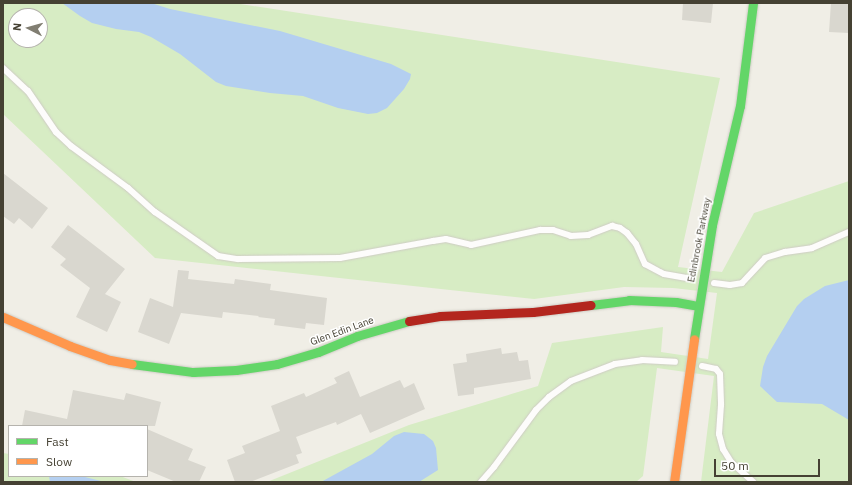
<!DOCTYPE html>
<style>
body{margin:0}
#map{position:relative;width:852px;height:485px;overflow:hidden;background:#f0eee6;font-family:"IBM Plex Sans",sans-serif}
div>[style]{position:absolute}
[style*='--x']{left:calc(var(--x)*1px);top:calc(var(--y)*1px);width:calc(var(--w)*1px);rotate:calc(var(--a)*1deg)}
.green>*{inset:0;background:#d7ecc4}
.water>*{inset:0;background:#b4cff0}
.building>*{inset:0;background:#d9d7cf}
.roads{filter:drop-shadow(0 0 1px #ceccc4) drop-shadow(0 0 1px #ceccc4)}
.lane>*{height:6px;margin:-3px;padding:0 3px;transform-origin:3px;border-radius:3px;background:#fdfcfb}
.fast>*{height:9px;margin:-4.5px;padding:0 4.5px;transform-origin:4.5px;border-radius:4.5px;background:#63d668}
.slow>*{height:9px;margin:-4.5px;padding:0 4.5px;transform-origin:4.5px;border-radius:4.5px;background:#ff974d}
.jam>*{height:9px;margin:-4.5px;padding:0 4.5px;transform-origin:4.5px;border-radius:4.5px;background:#b3261e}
span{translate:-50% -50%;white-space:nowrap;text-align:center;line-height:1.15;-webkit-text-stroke:3px #fff;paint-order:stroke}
.street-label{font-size:10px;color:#454133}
.frame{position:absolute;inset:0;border:4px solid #454133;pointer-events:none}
.legend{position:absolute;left:8px;top:425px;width:140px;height:52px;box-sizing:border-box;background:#fff;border:1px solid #b5b3ad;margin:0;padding:5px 7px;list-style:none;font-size:12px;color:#454133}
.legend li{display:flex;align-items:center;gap:8px;height:20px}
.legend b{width:20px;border:1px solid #b5b3ad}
.north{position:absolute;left:8px;top:8px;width:40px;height:40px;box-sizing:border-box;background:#fff;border:1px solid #b5b3ad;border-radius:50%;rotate:276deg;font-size:11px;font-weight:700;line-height:16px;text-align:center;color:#454133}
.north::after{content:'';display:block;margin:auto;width:14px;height:18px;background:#817e72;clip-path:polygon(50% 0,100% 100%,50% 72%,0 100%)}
.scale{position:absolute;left:714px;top:459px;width:106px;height:18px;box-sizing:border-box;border:2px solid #454133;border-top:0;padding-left:5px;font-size:12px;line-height:14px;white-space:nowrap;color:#454133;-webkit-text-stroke:3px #fff;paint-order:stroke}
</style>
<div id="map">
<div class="green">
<i style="clip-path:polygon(evenodd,3px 3px,234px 3px,720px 78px,678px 267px,722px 272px,754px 213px,849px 181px,849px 482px,701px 482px,714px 376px,657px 368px,643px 476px,636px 482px,267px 482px,409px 425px,538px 386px,552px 343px,663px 327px,661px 352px,708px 359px,717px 293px,673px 288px,624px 287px,534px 299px,155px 258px,3px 114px,3px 3px,16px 16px,40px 16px,40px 40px,16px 40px,16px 16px)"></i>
<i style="clip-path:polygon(3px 453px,9px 454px,9px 476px,120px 476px,136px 482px,3px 482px)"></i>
</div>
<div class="water">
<i style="clip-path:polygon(62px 3px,151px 3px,170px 9px,280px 31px,391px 64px,411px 74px,410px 79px,404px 89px,387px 108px,377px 113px,368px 114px,338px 108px,303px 96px,270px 93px,226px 86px,216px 82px,180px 54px,151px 37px,139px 32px,116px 29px,92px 23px,80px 16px)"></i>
<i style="clip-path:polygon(849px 280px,849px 420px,822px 404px,777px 402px,760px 386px,763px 367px,767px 356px,797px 306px,804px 299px,825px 286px)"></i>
<i style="clip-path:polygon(404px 432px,424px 434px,433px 441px,436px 448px,438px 470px,419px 482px,321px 482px,372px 454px,394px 436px)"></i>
<i style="clip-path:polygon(49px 476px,81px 476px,105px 482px,50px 482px)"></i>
</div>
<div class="building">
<i style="clip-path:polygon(683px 3px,713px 3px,711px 23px,682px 20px)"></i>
<i style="clip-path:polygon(831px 3px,849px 3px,849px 33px,829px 32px)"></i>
<i style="clip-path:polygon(3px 173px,48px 208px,32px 229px,19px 218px,14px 224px,3px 216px)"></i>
<i style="clip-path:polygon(68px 225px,125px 269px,105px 294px,121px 302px,107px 332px,76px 317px,90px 288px,60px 265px,66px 259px,51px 247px)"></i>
<i style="clip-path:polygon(178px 270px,189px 271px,188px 279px,234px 284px,235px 279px,271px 284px,270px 290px,327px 298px,324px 325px,306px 323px,305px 329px,274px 325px,275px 319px,258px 317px,259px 316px,223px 312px,222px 318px,181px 313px,169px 344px,138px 332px,150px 298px,173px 307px)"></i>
<i style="clip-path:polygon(501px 348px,502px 354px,517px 352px,519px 361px,528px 360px,531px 379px,474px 388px,474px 394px,458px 396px,453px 364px,467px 362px,466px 354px)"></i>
<i style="clip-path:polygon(349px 371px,360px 397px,400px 380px,404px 388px,414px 383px,425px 409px,370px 433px,361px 414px,337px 425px,336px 422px,296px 437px,302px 453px,296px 455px,299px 463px,250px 482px,235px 482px,227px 460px,245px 453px,242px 446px,280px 431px,271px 406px,304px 393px,306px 397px,337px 383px,334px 378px)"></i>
<i style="clip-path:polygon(73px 390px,124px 400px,126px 393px,161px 402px,155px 426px,22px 426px,25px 410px,67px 419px)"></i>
<i style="clip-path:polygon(147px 429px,193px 449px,188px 460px,206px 467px,199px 482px,176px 482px,147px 470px)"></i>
</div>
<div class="roads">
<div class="lane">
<i style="--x:3;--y:68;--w:34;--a:43"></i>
<i style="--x:28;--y:91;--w:50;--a:55.7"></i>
<i style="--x:56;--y:132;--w:21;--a:43"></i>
<i style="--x:71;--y:146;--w:71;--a:36.4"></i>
<i style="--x:128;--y:188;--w:36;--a:42"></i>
<i style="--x:155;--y:212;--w:77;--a:34.9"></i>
<i style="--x:218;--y:256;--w:20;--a:9"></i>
<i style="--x:238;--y:259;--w:102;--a:-0.6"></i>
<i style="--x:340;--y:258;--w:95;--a:-10.4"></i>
<i style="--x:433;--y:241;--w:13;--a:-9"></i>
<i style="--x:446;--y:239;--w:26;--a:13"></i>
<i style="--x:471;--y:245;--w:71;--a:-12.3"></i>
<i style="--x:540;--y:230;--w:13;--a:0"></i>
<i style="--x:553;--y:230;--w:19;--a:18"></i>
<i style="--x:571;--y:236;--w:17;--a:-3"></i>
<i style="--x:588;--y:235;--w:26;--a:-21"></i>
<i style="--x:612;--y:226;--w:8;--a:14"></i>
<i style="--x:620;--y:228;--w:9;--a:36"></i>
<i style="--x:627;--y:233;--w:14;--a:51"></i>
<i style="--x:636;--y:244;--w:22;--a:66"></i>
<i style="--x:645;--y:264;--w:21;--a:28"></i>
<i style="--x:664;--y:274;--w:23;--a:10"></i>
<i style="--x:714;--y:283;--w:16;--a:7"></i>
<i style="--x:730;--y:285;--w:12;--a:-9"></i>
<i style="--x:742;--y:283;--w:34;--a:-47"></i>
<i style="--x:765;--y:258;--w:21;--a:-17"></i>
<i style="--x:785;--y:252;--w:27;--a:-8"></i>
<i style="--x:812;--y:248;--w:40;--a:-23.4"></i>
<i style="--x:702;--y:366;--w:14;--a:12"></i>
<i style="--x:716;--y:369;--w:6;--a:51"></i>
<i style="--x:720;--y:374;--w:31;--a:88"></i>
<i style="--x:721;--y:405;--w:29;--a:94"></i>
<i style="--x:719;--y:434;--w:16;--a:75"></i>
<i style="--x:723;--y:449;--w:15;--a:58"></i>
<i style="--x:731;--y:462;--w:30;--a:42"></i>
<i style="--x:481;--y:482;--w:20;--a:-49"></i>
<i style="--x:494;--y:467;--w:71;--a:-53.6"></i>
<i style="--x:536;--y:410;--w:18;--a:-45"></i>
<i style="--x:549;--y:397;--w:27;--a:-36"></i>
<i style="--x:571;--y:381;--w:47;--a:-21.1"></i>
<i style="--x:615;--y:364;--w:27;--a:-8"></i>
<i style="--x:642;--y:360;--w:33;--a:3"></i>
</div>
<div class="fast">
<i style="--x:591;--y:305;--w:38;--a:-7"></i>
<i style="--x:629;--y:300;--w:47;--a:2.4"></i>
<i style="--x:676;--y:302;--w:22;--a:10"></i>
<i style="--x:694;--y:339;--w:115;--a:-81"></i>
<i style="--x:712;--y:225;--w:122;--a:-76.8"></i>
<i style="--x:740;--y:106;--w:104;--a:-82.8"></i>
<i style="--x:132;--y:364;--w:62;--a:7.5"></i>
<i style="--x:193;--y:372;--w:43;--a:-2.7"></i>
<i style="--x:236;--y:370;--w:41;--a:-8.3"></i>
<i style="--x:277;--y:364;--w:43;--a:-16.3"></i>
<i style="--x:318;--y:352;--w:42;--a:-22.3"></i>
<i style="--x:357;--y:336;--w:54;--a:-16.1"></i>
</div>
<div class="slow">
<i style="--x:3;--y:317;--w:73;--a:23.4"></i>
<i style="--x:70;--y:346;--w:42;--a:19.3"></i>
<i style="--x:110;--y:360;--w:22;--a:10"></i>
<i style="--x:674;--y:482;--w:144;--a:-82"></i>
</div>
<div class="jam">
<i style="--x:409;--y:321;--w:31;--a:-9"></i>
<i style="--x:440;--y:316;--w:93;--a:-2.5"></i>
<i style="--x:533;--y:312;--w:58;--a:-6.9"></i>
</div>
</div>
<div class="street-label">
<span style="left:699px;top:240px;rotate:-79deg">Edinbrook Parkway</span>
<span style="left:342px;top:331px;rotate:-20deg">Glen Edin Lane</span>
</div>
<div class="frame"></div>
<ul class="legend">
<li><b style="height:5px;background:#63d668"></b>Fast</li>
<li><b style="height:5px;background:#ff974d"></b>Slow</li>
</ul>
<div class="north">N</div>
<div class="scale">50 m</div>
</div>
